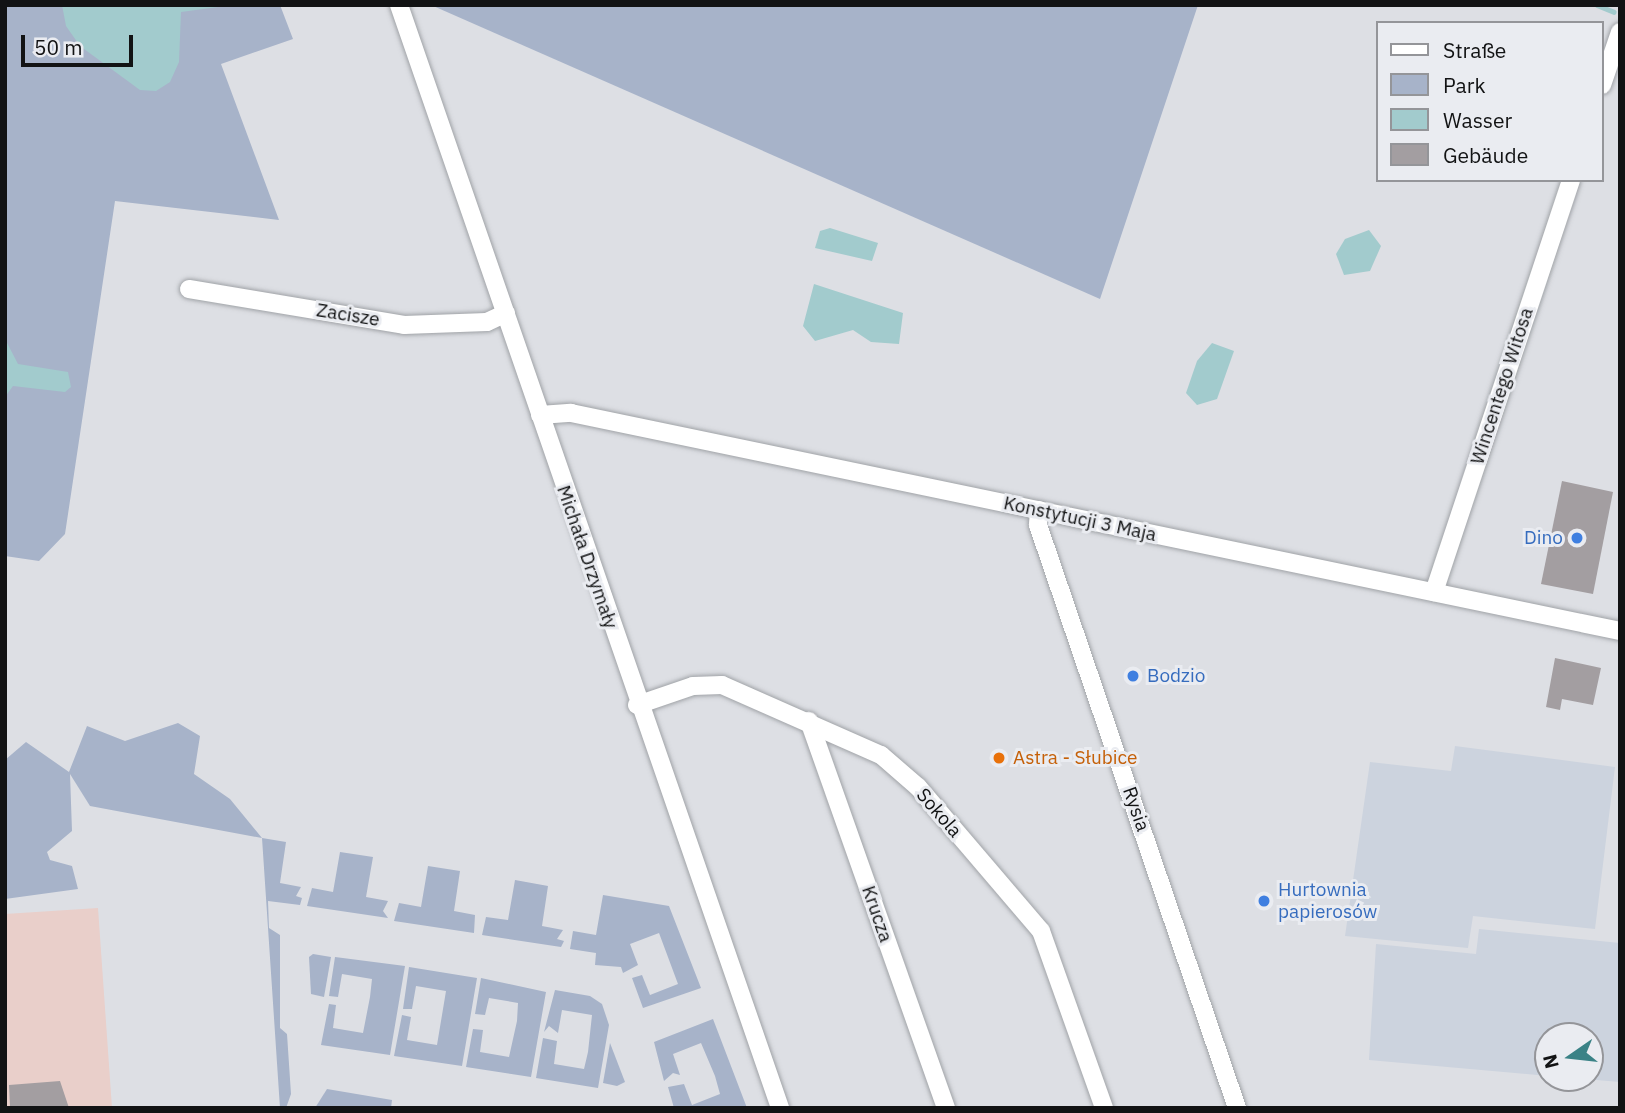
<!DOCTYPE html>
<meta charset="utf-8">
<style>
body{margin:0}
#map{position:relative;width:1625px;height:1113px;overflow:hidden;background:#dddfe4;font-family:"IBM Plex Sans",sans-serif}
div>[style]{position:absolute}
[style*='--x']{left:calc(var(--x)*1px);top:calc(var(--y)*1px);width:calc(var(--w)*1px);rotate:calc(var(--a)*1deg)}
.commercial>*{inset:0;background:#e9cfca}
.built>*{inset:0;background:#ccd3de}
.green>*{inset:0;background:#a7b3c9}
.water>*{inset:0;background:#a2cbcd}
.stream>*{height:4.5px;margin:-2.25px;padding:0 2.25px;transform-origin:2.25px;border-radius:2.25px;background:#a2cbcd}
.building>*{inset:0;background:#a39ea1}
.roads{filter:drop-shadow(0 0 2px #a0a3a7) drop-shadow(0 0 2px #a0a3a7)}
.minor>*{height:18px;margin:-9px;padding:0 9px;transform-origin:9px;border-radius:9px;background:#fff}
.dots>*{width:19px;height:19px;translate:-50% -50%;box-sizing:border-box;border:4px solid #eaecf1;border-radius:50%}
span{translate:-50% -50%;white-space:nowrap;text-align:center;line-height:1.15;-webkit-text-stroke:6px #eaecf1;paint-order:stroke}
.street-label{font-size:19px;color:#121314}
.shop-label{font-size:19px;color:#366cbe}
.right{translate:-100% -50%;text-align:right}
.left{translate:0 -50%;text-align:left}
.food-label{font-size:19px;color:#c56008}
.frame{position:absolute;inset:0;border:7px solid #121314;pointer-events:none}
.legend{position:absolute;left:1376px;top:21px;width:228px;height:161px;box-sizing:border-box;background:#eaecf1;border:2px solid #949599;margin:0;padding:9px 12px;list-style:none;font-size:21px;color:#121314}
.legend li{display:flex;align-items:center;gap:14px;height:35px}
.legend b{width:35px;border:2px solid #949599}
.north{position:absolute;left:1534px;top:1022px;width:70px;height:70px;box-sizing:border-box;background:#eaecf1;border:2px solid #949599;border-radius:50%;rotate:256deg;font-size:19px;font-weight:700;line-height:28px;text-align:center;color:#121314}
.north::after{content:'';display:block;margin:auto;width:24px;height:32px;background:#3a8286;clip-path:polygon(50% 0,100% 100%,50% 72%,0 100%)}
.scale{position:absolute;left:21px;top:35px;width:112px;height:32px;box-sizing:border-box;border:4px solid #121314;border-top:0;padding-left:9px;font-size:21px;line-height:24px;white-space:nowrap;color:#121314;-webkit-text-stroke:5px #eaecf1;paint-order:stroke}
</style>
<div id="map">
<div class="commercial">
<i style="clip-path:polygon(98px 908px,112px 1108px,5px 1108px,5px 914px)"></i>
</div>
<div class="built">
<i style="clip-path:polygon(1455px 746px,1615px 767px,1595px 929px,1473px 916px,1468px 948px,1345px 936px,1370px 762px,1451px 771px)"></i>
<i style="clip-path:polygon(1479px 929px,1620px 943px,1620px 1082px,1573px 1078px,1590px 1078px,1590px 1036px,1548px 1036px,1548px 1076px,1369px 1060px,1376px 944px,1476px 954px)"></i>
</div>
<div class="green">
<i style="clip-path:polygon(5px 5px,280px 5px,293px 39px,221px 64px,279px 220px,115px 201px,65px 534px,39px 561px,5px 556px)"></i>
<i style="clip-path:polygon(431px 5px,1198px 5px,1100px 299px)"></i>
<i style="clip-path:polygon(178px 723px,200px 736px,194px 774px,230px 799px,262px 838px,286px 842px,280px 883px,301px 887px,296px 896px,302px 898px,300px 905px,268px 901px,269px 928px,280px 935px,280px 1028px,287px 1034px,291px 1094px,286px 1108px,280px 1108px,262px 838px,90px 806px,70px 774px,72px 831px,47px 852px,50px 860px,72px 866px,78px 889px,5px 899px,5px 760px,26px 742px,69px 772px,87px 726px,125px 741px)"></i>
<i style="clip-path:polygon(340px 852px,373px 857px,366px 897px,388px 901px,383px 911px,388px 918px,307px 906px,312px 888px,333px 892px)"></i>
<i style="clip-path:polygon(428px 866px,460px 871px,454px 911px,475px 915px,474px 933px,394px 921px,399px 903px,421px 907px)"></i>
<i style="clip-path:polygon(515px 880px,548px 886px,542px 926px,563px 930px,557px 939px,564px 941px,561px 947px,482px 935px,486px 917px,508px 920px)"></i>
<i style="clip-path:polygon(603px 895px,669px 906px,701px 988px,643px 1008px,632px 978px,642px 975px,650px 995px,678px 984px,659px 933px,630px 944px,638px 965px,623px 973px,621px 967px,595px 965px,596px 953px,570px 949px,573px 931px,596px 935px)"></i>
<i style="clip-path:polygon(313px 954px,331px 957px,324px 997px,311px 994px,309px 957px)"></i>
<i style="clip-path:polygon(335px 957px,405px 966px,390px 1055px,321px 1045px,329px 1004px,336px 1005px,333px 1028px,363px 1033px,370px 997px,372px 979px,342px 974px,338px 997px,329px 996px)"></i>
<i style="clip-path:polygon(409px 967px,477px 978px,462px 1066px,394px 1056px,402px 1015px,411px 1017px,407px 1040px,437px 1045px,446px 991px,416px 986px,412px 1009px,403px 1009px)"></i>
<i style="clip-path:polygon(481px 978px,546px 992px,531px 1077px,466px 1067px,473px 1029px,483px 1030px,480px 1052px,509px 1057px,517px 1021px,518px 1003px,489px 998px,485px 1015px,475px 1014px)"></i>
<i style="clip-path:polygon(555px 990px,590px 996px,602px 1004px,609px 1025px,598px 1088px,536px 1078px,543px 1038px,557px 1041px,554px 1064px,584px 1069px,588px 1052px,592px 1015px,562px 1010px,558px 1033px,549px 1026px,544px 1032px)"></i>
<i style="clip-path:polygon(713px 1019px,747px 1108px,674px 1108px,668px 1087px,684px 1084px,692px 1105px,720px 1094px,715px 1076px,701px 1043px,673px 1054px,680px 1075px,673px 1073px,664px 1081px,654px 1042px)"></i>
<i style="clip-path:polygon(610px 1043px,625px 1082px,617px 1086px,603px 1083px)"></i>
<i style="clip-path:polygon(327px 1089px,392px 1100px,391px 1108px,315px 1108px)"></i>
</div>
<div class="water">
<i style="clip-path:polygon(62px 5px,233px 5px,181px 12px,179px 62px,170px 82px,156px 91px,140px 90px,80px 46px,66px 26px)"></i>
<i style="clip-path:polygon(830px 228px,878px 243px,872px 261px,815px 248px,820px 231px)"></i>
<i style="clip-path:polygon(1369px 230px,1381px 246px,1370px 271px,1344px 275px,1336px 254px,1345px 239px)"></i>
<i style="clip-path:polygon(814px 284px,903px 313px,899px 344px,871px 342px,853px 330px,815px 341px,803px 326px)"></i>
<i style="clip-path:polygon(5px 339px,18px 364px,68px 372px,71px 387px,65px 392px,13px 386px,5px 397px)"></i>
<i style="clip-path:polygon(1212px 343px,1234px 351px,1217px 399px,1197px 405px,1186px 393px,1197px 361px)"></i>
</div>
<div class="stream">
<i style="--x:1597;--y:5;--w:18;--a:22"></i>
</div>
<div class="building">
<i style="clip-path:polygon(1562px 481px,1613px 492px,1593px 594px,1541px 584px)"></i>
<i style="clip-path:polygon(1555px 658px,1601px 668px,1593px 705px,1562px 699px,1560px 710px,1546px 707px)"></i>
<i style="clip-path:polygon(60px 1081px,69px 1108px,10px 1107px,9px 1085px)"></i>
</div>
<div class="roads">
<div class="minor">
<i style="--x:399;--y:5;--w:1167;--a:70.94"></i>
<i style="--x:1602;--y:85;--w:56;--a:-71.2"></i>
<i style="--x:189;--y:289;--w:218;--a:9.5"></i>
<i style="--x:404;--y:325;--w:83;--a:-2.1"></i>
<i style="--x:487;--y:322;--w:21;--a:-25"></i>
<i style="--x:540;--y:415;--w:31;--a:-4"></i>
<i style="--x:571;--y:413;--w:1071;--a:11.74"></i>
<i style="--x:1039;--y:510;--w:15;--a:94"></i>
<i style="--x:1038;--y:525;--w:616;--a:71.15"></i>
<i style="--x:1434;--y:592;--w:434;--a:-71.6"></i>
<i style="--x:637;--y:705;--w:59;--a:-18.7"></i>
<i style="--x:693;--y:686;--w:29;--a:-2"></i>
<i style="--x:722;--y:685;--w:174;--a:23.8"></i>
<i style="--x:881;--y:755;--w:49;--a:40.9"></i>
<i style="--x:918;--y:787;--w:189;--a:49.5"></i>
<i style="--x:1041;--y:931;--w:188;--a:70.4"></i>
<i style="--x:809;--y:721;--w:411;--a:70.5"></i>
</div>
</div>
<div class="dots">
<i style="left:1577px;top:538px;background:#3f7fe0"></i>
<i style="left:1133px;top:676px;background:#3f7fe0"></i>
<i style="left:999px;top:758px;background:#e8710a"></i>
<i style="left:1264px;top:901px;background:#3f7fe0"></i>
</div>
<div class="street-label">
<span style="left:348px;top:315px;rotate:9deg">Zacisze</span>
<span style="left:1502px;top:386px;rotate:-72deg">Wincentego Witosa</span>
<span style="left:1080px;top:519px;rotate:12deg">Konstytucji 3 Maja</span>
<span style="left:587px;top:557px;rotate:71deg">Michała Drzymały</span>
<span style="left:1136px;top:809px;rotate:71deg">Rysia</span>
<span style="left:939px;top:813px;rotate:49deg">Sokola</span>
<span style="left:877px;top:914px;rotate:71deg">Krucza</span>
</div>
<div class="shop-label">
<span class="right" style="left:1563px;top:538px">Dino</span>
<span class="left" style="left:1147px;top:676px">Bodzio</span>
<span class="left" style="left:1278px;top:901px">Hurtownia<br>papierosów</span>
</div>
<div class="food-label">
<span class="left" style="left:1013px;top:758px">Astra - Słubice</span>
</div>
<div class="frame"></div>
<ul class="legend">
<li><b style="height:9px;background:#fff"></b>Straße</li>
<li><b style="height:19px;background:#a7b3c9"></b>Park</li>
<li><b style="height:19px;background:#a2cbcd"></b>Wasser</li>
<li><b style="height:19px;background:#a39ea1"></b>Gebäude</li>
</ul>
<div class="north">N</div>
<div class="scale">50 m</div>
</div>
